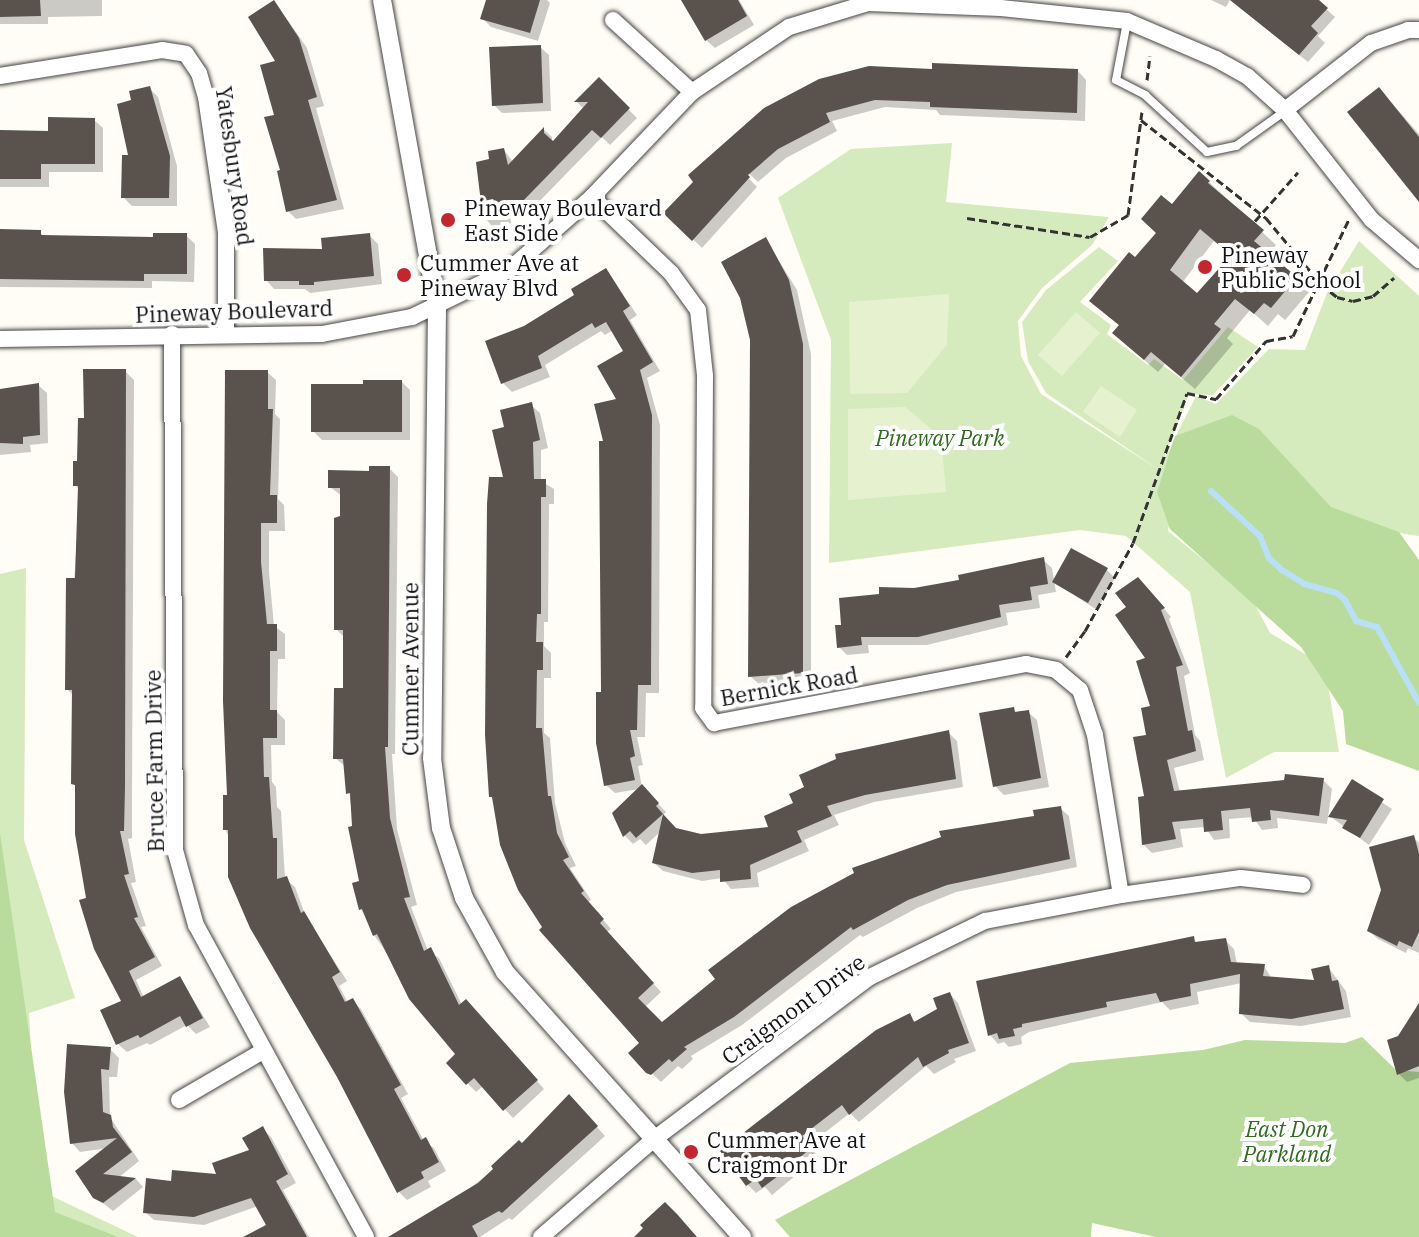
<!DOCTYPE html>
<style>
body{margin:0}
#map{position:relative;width:1419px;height:1237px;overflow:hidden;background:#fffdf5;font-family:"IBM Plex Serif",serif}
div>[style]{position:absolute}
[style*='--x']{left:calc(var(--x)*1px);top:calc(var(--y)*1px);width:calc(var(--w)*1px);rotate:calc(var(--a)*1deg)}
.green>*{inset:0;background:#d5ebbd}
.forest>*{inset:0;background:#b9dc9c}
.pitch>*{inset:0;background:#e6f2cf}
.shadow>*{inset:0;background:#0003}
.stream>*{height:6px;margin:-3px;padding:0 3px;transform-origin:3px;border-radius:3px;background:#b9e0f7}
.building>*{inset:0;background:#5a524d}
.path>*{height:3px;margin-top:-1.5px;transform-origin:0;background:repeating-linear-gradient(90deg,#333 0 8px,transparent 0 12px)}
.roads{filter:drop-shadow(0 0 2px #444) drop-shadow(0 0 2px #444)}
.service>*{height:8px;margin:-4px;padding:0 4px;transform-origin:4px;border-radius:4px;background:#fff}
.minor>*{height:16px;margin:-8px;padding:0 8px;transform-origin:8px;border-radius:8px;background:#fff}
.tertiary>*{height:18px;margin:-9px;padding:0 9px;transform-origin:9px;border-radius:9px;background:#fff}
.dots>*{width:22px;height:22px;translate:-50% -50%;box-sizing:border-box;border:4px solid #fff;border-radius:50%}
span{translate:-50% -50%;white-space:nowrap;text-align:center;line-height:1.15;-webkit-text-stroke:8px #fff;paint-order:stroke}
.street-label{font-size:22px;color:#111}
.poi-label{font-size:22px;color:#111}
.left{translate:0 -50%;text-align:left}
.park-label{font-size:22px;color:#2f6b1f;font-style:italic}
</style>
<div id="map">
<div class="green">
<i style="clip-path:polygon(952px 143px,946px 202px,1109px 217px,1092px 245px,1042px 288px,1018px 321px,1021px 356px,1041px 394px,1159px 470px,1046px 393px,1028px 361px,1022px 322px,1046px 290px,1099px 247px,1118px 261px,1080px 302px,1111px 325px,1107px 334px,1148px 365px,1154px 359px,1183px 380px,1228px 327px,1258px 347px,1213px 395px,1189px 394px,1162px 464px,1196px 396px,1216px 404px,1269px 349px,1305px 350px,1327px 293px,1359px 241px,1419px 296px,1419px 536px,1299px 518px,1176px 484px,1168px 531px,1252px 599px,1270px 633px,1325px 666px,1339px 752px,1274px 752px,1226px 778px,1190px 592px,1126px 536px,1080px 530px,829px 563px,831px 340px,778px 198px,851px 149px)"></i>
<i style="clip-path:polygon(26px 568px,24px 840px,75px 998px,29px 1013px,39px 1190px,138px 1237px,0 1237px,0 574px)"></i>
</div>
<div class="forest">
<i style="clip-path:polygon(1232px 415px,1259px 429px,1331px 507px,1399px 532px,1419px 560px,1419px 771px,1346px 744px,1343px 711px,1301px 647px,1170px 529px,1157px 492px,1175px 436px)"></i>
<i style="clip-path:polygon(0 833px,55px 1212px,118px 1237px,0 1237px)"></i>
<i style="clip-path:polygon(1362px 1037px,1396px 1070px,1419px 1072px,1419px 1237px,1156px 1237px,1092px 1223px,1091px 1237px,790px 1237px,775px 1220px,1070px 1063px,1203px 1050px,1245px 1040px,1345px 1043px)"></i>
</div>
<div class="pitch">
<i style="clip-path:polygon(949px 294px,947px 345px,907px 393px,850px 394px,849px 302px)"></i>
<i style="clip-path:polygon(1076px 312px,1100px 333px,1062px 376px,1038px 355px)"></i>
<i style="clip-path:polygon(1101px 386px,1137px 410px,1120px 437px,1083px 412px)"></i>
<i style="clip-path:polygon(905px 407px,941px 437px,946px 492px,848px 500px,848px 409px)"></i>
</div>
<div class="shadow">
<i style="clip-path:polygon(0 0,102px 0,102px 16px,48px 17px,48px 24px,0 24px)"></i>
<i style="clip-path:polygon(488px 0,547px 0,550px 3px,538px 41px,491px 27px,482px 18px)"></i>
<i style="clip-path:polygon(686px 0,739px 0,754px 25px,715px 48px,706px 40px)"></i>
<i style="clip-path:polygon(1211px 0,1316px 0,1335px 17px,1318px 36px,1325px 43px,1308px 62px,1230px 0,1226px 7px)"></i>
<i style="clip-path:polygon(275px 2px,307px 48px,324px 106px,316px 108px,344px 209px,296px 219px,288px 211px,276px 116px)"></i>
<i style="clip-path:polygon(540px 47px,549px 55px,551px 111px,502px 113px,494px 105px)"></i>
<i style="clip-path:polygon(934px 71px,1078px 71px,1086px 80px,1085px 121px,940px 115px,936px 110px,885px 107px,832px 121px,837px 131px,786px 158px,758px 182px,744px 169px,742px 171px,757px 187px,702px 248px,666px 213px,696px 182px,690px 175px,765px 109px)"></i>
<i style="clip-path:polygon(599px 80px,637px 118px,610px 145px,602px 137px,530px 211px,510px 215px,511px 223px,493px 227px,485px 218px,492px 161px,504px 150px,513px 162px,544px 130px,552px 137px,552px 145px,584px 109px,577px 102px)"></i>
<i style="clip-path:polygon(149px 88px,158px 97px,177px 166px,177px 206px,132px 206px,123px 197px,131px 157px,134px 102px)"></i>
<i style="clip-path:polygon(1379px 89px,1419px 134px,1419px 199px)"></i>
<i style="clip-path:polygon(94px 120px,103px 128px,103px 172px,49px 172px,49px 187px,0 187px,0 132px,50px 133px)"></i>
<i style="clip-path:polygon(evenodd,1209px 182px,1276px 245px,1267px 255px,1309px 292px,1285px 320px,1278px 314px,1268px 326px,1250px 310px,1227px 338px,1233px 344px,1195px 389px,1165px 364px,1158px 372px,1128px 346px,1120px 326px,1105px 314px,1172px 207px,1209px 182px,1214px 241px,1233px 256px,1197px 295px,1182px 283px,1214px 241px)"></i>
<i style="clip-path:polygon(0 231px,40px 232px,45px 238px,155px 239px,186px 235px,195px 244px,194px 282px,152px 281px,152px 288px,0 287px)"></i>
<i style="clip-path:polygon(369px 235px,378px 244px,382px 284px,310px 293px,305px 289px,274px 289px,266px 280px,324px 251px)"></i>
<i style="clip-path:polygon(766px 240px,797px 290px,811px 354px,811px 681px,759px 684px,750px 676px)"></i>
<i style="clip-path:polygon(606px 270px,637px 315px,630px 320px,660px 371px,647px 378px,660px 425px,659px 693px,646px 693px,645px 737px,637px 737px,643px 765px,638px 766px,642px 787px,666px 812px,662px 816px,676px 830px,701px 836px,771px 828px,948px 732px,957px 741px,963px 787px,874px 802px,834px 815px,839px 825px,804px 840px,809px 851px,757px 873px,759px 887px,731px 889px,722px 878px,702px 881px,663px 871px,654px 863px,661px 831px,646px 845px,640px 839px,633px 844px,625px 836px,614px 813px,639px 789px,615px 793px,606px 785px,606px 443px,619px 400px,625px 352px,613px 330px,605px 335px,601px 331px,545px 365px,550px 377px,512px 392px,503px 383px,525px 327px,577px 295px)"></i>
<i style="clip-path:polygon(125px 371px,134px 380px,132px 797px,132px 838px,128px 839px,136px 882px,131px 883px,146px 926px,141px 927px,162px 966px,136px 980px,144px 998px,180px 978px,210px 1027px,196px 1034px,187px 1025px,150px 1045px,147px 1043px,127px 1052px,118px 1044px,123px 1002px,88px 899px,74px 696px,67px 689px,80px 491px,75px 485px,86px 420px)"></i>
<i style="clip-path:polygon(267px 372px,276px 380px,275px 414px,280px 419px,278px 499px,284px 505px,285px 531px,269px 531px,269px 572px,274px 626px,285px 634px,285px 659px,278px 659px,277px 712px,285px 720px,285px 745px,271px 745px,272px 782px,276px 787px,277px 807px,281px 811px,285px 879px,295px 887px,306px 917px,347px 981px,339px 986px,348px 1003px,352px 1001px,361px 1009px,408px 1094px,401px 1098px,424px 1141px,434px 1148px,446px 1171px,428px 1181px,431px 1187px,407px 1200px,399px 1192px,225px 829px)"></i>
<i style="clip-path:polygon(402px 382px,410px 390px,410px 440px,322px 440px,313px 431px,313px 386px)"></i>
<i style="clip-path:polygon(38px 385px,47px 393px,48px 443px,30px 445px,31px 452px,0 455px,0 392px)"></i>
<i style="clip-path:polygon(531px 405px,540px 413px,548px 448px,541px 450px,541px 481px,554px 489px,554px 504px,549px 504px,548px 622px,544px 622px,544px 646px,551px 653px,551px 678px,544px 678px,544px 733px,550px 738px,555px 803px,565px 843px,576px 866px,570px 868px,591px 900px,588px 902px,611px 929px,607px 932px,661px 992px,645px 1007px,662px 1025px,1060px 808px,1069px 816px,1077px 867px,956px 892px,917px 908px,863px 937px,860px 935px,742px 1025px,691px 1056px,693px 1059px,682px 1069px,678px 1066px,661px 1082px,631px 1053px,641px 1044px,545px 928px,491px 796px,506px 429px)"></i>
<i style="clip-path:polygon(389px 468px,398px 477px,395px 754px,392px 754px,397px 829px,417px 905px,411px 907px,428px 951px,439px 958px,462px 1005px,475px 1010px,544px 1089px,513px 1118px,483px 1086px,476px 1092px,448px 1063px,458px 1054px,374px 935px,361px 909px,361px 883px,346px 767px,335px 758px,345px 690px,345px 638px,336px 629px,342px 496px,330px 487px)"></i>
<i style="clip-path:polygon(1043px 560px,1052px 568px,1056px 592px,1038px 595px,1040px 608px,1006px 613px,1008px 625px,927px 645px,868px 645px,869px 653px,847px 655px,839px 647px,914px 590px)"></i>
<i style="clip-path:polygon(1107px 570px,1115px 578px,1097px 610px,1054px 582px)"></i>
<i style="clip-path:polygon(1146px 588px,1171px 617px,1169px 619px,1190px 673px,1184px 676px,1195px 735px,1200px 741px,1204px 760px,1174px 768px,1180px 792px,1323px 780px,1332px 789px,1327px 824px,1277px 818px,1278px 828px,1262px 830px,1253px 817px,1229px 819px,1230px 838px,1214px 840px,1205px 827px,1180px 829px,1183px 847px,1152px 853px,1143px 844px,1153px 707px)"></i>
<i style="clip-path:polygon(1013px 709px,1018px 714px,1028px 712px,1037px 720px,1049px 787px,1004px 795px,995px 786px)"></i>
<i style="clip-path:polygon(1352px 782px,1392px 809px,1369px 845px,1331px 817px)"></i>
<i style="clip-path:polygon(1413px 837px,1419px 843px,1419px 953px,1408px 948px,1406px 953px,1378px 939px,1369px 931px)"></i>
<i style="clip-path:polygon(1193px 939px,1198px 944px,1225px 940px,1234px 949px,1237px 964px,1264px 966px,1272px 979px,1316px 982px,1328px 967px,1346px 991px,1351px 1017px,1301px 1026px,1250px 1022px,1241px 1013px,1242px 983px,1197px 992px,1199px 1004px,1170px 1010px,1162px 1002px,1029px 1032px,1021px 1037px,1022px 1044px,1009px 1047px,1004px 1042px,998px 1044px,990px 1035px)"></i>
<i style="clip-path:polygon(950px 994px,958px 1003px,976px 1051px,954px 1059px,956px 1062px,934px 1074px,926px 1066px,859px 1122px,850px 1113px,809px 1145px,818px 1157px,772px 1195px,765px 1187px,756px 1193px,748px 1185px,723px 1152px,909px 1016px,916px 1023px,940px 1010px)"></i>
<i style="clip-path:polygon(1419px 1015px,1419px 1078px,1407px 1082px,1399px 1074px,1400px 1037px)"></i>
<i style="clip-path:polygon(110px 1049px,119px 1058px,117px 1077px,109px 1077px,110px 1117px,139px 1161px,118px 1178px,136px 1179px,143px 1187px,113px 1211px,99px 1200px,78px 1171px,108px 1148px,80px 1152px,72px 1143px,66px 1092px)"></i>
<i style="clip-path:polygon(577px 1105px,605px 1136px,512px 1220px,509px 1218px,480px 1237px,407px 1237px)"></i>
<i style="clip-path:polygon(263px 1129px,271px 1137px,296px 1183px,283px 1190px,309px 1237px,250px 1237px,268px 1225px,258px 1206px,204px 1225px,154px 1220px,145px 1212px,173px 1183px,219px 1176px,252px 1152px)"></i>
</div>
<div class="stream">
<i style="--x:1211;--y:491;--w:67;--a:42.6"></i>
<i style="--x:1260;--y:536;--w:24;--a:68"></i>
<i style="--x:1269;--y:558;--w:18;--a:43"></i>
<i style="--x:1282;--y:570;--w:26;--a:32"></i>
<i style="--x:1304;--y:584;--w:34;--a:15"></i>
<i style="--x:1337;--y:593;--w:11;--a:41"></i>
<i style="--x:1345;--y:600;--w:24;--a:62"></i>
<i style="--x:1356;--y:621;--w:22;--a:16"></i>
<i style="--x:1377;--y:627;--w:87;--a:61.1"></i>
</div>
<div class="building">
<i style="clip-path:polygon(0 0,40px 0,41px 16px,0 17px)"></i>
<i style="clip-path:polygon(274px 0,299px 38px,317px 97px,308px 100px,337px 200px,286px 212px,277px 171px,280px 170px,264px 117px,274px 115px,260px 65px,275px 61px,248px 17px)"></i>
<i style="clip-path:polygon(486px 0,540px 0,530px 33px,480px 19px)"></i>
<i style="clip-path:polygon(681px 0,738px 0,747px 16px,705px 41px)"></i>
<i style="clip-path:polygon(1230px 0,1319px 0,1328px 8px,1311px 26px,1318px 33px,1299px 55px)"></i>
<i style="clip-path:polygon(541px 45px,543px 103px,492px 106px,489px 47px)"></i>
<i style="clip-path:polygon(932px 63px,1078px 69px,1077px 113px,930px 107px,930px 102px,875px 100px,826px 113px,830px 122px,778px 149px,748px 175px,750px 177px,692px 241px,663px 213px,693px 182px,688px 175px,764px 108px,819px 79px,869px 66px,932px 69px)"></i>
<i style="clip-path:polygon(599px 77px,630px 108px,601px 138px,592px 130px,521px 203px,502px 207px,504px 215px,483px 219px,476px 162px,489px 159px,488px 151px,504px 148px,508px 165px,544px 127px,544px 133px,553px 141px,588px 102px,574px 102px)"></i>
<i style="clip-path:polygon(150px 86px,170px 156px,169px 198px,121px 198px,122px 155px,128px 155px,117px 104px,131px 100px,129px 91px)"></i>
<i style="clip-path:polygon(1379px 87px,1419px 137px,1419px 202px,1347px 112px)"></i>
<i style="clip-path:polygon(48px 117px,95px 118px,95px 164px,41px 164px,41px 179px,0 179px,0 130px,48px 131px)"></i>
<i style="clip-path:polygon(evenodd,1199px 171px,1210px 181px,1208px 183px,1264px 230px,1254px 241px,1297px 277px,1271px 308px,1264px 303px,1254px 314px,1235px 299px,1214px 324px,1221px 329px,1181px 377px,1151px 352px,1144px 360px,1112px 333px,1119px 325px,1089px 301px,1129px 252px,1135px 257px,1156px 233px,1141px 219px,1161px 195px,1172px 204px,1199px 171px,1200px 229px,1231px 255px,1197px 293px,1170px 270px,1200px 229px)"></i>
<i style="clip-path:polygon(0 229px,41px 230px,41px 235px,153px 237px,153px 233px,187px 233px,187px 274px,144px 274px,144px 281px,0 279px)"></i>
<i style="clip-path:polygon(370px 233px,374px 276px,314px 282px,314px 285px,299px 285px,299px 281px,264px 281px,263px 248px,322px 249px,321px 238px)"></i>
<i style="clip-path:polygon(766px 237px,789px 280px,803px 344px,803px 673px,748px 677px,750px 340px,740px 298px,721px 262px)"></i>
<i style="clip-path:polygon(606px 268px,630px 306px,623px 311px,653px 362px,640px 370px,652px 415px,651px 685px,638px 685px,637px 730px,630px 730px,635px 756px,630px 758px,635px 780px,604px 786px,596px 743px,596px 692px,601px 692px,599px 441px,603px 441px,594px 404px,616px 399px,597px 366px,623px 351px,606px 322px,595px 328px,592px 323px,538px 356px,542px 368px,501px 384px,485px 341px,524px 326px,574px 295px,571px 289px)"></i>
<i style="clip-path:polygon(83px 369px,126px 369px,125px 787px,124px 831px,120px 831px,129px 874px,124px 875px,138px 917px,134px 918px,155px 957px,129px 971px,141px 997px,180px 976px,203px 1018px,186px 1027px,180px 1016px,140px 1038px,138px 1035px,116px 1045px,100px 1010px,121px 1001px,94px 949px,79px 900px,86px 898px,75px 834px,75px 785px,71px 784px,72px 690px,65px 690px,66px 578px,75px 578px,78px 486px,73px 486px,73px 461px,77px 461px,78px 418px,84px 418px)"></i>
<i style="clip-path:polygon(225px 370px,268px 370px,268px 409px,273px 409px,270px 495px,277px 495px,277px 523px,261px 523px,261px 562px,267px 624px,277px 624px,277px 651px,270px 651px,270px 710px,277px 710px,277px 738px,263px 738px,264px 777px,269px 777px,273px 838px,277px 838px,277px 879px,287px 876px,301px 913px,304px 911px,340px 972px,332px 977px,345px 1002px,353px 998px,401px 1085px,394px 1089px,421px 1140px,426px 1137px,439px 1162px,421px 1172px,424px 1178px,397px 1193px,337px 1077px,250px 928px,228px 877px,228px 830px,223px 830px,223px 795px,227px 795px,223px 701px)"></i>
<i style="clip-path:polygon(363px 380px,402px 380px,402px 432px,311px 432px,311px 384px,363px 384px)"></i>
<i style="clip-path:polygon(39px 383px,40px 435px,23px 437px,23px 444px,0 443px,0 389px)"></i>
<i style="clip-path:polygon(532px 402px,540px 440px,533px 442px,534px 479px,546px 479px,546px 497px,541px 497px,541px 614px,537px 614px,536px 642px,543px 642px,543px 670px,537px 670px,536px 728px,542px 728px,548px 796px,551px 796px,557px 833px,569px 857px,563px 860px,584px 891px,581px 893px,604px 919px,600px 923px,654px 983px,638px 998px,662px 1022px,715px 979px,708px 970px,791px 907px,854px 873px,852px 868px,941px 837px,939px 831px,1034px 816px,1033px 810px,1061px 806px,1070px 859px,947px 885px,908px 900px,853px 930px,851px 927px,734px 1017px,684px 1047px,687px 1049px,672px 1062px,669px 1059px,651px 1075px,646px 1073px,628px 1053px,639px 1043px,539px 930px,542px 927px,518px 890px,500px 845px,492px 797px,489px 797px,485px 735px,487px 504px,489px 477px,503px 477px,492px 430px,504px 427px,500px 410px)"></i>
<i style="clip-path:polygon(369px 466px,390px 466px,388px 747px,385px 747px,390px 818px,410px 897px,404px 898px,424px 951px,431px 947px,459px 1005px,466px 999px,538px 1080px,503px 1111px,474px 1078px,466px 1085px,446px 1063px,455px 1054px,409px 999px,377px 934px,373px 936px,362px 909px,359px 910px,352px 883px,359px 881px,348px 827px,352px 826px,350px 793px,346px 794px,343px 759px,333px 759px,334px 688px,343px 688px,343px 630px,334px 630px,334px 518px,340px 516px,340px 488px,328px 488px,328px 470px,369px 471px)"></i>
<i style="clip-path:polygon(1071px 548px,1108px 568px,1088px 603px,1052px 582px)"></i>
<i style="clip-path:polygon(1044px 557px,1048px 584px,1030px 587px,1032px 600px,999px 605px,1001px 617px,918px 637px,861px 637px,862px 645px,837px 648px,835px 625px,841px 625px,839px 598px,879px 594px,879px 587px,914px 588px,959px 580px,958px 575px)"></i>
<i style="clip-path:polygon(1138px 577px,1165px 608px,1161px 610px,1183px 665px,1176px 667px,1188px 731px,1192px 730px,1196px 751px,1167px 760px,1174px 791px,1284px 780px,1285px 774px,1324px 778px,1319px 816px,1270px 810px,1271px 820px,1252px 822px,1250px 808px,1221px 811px,1223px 830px,1204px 832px,1203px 819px,1172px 822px,1176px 839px,1142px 845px,1138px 797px,1144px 796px,1133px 737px,1146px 735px,1141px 708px,1150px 706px,1136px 661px,1145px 658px,1115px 615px,1126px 607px,1115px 593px)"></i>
<i style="clip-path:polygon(1014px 707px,1015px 712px,1029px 710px,1041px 778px,993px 787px,979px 713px)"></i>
<i style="clip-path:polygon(949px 730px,956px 779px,865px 795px,827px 806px,832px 816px,797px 831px,802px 842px,750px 865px,751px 879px,720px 882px,720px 870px,692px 873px,652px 863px,663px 814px,676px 828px,701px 834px,768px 827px,764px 816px,793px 803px,789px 794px,804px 787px,799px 775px,836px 759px,835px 754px)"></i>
<i style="clip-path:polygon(1352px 779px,1384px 799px,1360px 838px,1342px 828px,1347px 820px,1328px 817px)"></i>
<i style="clip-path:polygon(642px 784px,659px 803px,656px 806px,663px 814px,636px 838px,630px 831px,623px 837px,612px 813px)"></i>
<i style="clip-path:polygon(1414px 835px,1419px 854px,1419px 932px,1412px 947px,1399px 941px,1397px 946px,1367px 931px,1381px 890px,1369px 847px)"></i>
<i style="clip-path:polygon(1194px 936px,1195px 942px,1226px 938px,1231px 962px,1265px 964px,1263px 976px,1314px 980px,1311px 969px,1329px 965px,1332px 981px,1338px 980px,1344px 1009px,1291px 1019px,1239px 1014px,1240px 974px,1190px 984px,1191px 996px,1160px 1002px,1156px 993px,1106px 1002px,1107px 1007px,1022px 1024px,1022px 1027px,1013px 1029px,1015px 1036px,999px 1039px,997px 1033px,988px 1036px,976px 981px)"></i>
<i style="clip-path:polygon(950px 992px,969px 1043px,948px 1050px,949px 1053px,923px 1067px,918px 1057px,849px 1115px,842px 1105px,802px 1136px,811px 1148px,778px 1176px,762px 1188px,756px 1179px,746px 1186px,720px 1151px,876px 1030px,910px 1013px,914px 1022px,937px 1009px,933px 998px)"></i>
<i style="clip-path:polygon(1419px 1003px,1419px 1066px,1397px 1075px,1387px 1040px,1398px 1036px)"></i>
<i style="clip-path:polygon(67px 1044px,111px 1047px,109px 1070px,101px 1069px,103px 1112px,111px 1115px,113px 1127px,132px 1152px,103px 1174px,136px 1178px,103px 1203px,93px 1198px,75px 1171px,117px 1138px,70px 1144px,64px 1092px)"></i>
<i style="clip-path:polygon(569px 1094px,598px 1126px,502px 1213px,499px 1211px,472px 1226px,478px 1237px,388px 1237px,478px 1183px,493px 1169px,491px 1166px,519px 1140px,522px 1143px)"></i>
<i style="clip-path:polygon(263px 1126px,288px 1174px,276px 1181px,307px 1237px,243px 1237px,266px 1225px,251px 1198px,194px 1217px,143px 1213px,146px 1178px,171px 1181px,172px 1170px,216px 1174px,212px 1163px,249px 1150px,242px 1138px)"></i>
<i style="clip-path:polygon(665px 1202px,677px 1214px,697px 1237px,634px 1237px,643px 1228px,640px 1225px)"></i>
</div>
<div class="path">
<i style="--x:1147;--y:80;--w:24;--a:-83"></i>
<i style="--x:1141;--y:120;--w:159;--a:38.1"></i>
<i style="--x:1266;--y:218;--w:86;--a:50.2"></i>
<i style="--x:1321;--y:284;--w:21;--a:39"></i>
<i style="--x:1337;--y:297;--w:16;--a:14"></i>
<i style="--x:1353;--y:301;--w:21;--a:-14"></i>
<i style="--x:1373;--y:296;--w:28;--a:-41"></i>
<i style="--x:967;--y:218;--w:124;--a:8.8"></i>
<i style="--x:1090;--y:237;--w:44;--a:-30.1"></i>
<i style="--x:1128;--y:215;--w:104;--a:-82.3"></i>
<i style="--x:1255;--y:221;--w:65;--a:-48.7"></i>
<i style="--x:1066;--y:657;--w:32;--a:-54"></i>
<i style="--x:1085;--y:631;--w:100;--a:-61.4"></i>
<i style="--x:1133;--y:543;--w:159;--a:-70.2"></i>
<i style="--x:1187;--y:393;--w:30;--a:12"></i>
<i style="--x:1216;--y:399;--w:77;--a:-49.2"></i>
<i style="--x:1266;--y:341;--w:27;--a:-10"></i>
<i style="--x:1293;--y:336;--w:130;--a:-64.4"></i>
</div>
<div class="roads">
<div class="service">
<i style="--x:1127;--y:22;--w:59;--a:100.7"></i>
<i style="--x:1116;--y:80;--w:33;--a:27"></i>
<i style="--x:1145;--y:95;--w:84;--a:42.6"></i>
<i style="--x:1207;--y:152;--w:30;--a:-12"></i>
<i style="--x:1236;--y:146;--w:60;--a:-35.5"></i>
</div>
<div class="minor">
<i style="--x:613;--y:20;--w:107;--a:42.3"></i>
<i style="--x:0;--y:76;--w:164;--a:-9.1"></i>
<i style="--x:162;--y:50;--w:24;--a:9"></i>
<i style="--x:186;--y:54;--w:23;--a:56"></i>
<i style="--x:199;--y:73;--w:25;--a:74"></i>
<i style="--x:206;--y:97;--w:137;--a:81.6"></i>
<i style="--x:226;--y:233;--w:100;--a:90"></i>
<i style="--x:1285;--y:110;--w:109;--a:-37.9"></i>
<i style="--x:1371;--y:43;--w:39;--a:-19"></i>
<i style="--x:1408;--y:30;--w:11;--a:0"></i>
<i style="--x:592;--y:197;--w:110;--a:43.9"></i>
<i style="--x:671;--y:273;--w:46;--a:53.9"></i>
<i style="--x:698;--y:310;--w:66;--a:83.9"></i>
<i style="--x:705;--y:376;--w:332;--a:90.3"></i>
<i style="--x:703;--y:708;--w:19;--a:54"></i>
<i style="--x:714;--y:723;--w:318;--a:-10.7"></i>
<i style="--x:1026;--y:664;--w:31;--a:11"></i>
<i style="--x:1056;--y:670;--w:31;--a:40"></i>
<i style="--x:1080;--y:690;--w:47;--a:71.6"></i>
<i style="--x:1095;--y:735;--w:162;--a:80.8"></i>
<i style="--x:172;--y:334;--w:516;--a:89.67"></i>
<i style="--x:175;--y:850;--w:78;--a:74.4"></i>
<i style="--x:196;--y:925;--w:355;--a:61.4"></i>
<i style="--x:0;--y:339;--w:322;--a:-0.9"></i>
<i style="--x:322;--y:334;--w:92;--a:-10.7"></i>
<i style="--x:412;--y:317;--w:108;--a:-25.9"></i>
<i style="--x:509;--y:270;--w:111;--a:-41.3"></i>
<i style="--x:592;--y:197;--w:145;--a:-46.4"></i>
<i style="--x:692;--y:92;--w:117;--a:-33.8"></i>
<i style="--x:789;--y:27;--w:83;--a:-16.9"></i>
<i style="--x:868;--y:3;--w:133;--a:2.2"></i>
<i style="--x:1001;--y:8;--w:127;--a:5.9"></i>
<i style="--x:1127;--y:21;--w:97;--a:23.1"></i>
<i style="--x:1216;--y:59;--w:35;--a:29"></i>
<i style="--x:1247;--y:76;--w:51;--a:41.8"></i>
<i style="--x:1285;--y:110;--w:140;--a:51.7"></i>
<i style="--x:1372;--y:220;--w:62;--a:40.4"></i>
<i style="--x:179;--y:1100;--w:97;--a:-30.3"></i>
<i style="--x:541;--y:1237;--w:150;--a:-40.9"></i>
<i style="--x:654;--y:1139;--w:270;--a:-36.9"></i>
<i style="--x:870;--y:977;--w:128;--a:-26"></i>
<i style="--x:985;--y:921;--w:138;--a:-10.8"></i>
<i style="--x:1121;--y:895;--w:121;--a:-8.1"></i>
<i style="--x:1241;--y:878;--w:62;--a:6.4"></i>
</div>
<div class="tertiary">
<i style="--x:382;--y:0;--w:312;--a:79.8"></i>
<i style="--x:437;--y:307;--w:451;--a:90.6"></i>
<i style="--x:432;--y:758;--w:71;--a:82.7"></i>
<i style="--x:441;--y:828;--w:74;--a:71.8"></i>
<i style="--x:464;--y:898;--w:85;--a:61"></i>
<i style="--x:505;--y:972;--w:356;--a:48.2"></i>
</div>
</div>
<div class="dots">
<i style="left:448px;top:220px;background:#c4262e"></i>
<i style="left:1205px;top:267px;background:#c4262e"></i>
<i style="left:404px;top:275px;background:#c4262e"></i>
<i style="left:691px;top:1152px;background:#c4262e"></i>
</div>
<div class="street-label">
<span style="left:235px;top:166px;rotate:82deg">Yatesbury Road</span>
<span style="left:234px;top:311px;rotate:-2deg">Pineway Boulevard</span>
<span style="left:410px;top:669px;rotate:-90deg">Cummer Avenue</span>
<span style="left:789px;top:686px;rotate:-10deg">Bernick Road</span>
<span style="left:154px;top:761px;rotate:-91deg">Bruce Farm Drive</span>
<span style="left:793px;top:1009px;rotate:-36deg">Craigmont Drive</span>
</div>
<div class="poi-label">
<span class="left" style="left:464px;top:220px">Pineway Boulevard<br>East Side</span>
<span class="left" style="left:1221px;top:267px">Pineway<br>Public School</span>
<span class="left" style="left:420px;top:275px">Cummer Ave at<br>Pineway Blvd</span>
<span class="left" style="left:707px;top:1152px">Cummer Ave at<br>Craigmont Dr</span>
</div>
<div class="park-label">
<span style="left:940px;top:438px">Pineway Park</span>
<span style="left:1287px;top:1141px">East Don<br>Parkland</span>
</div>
</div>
